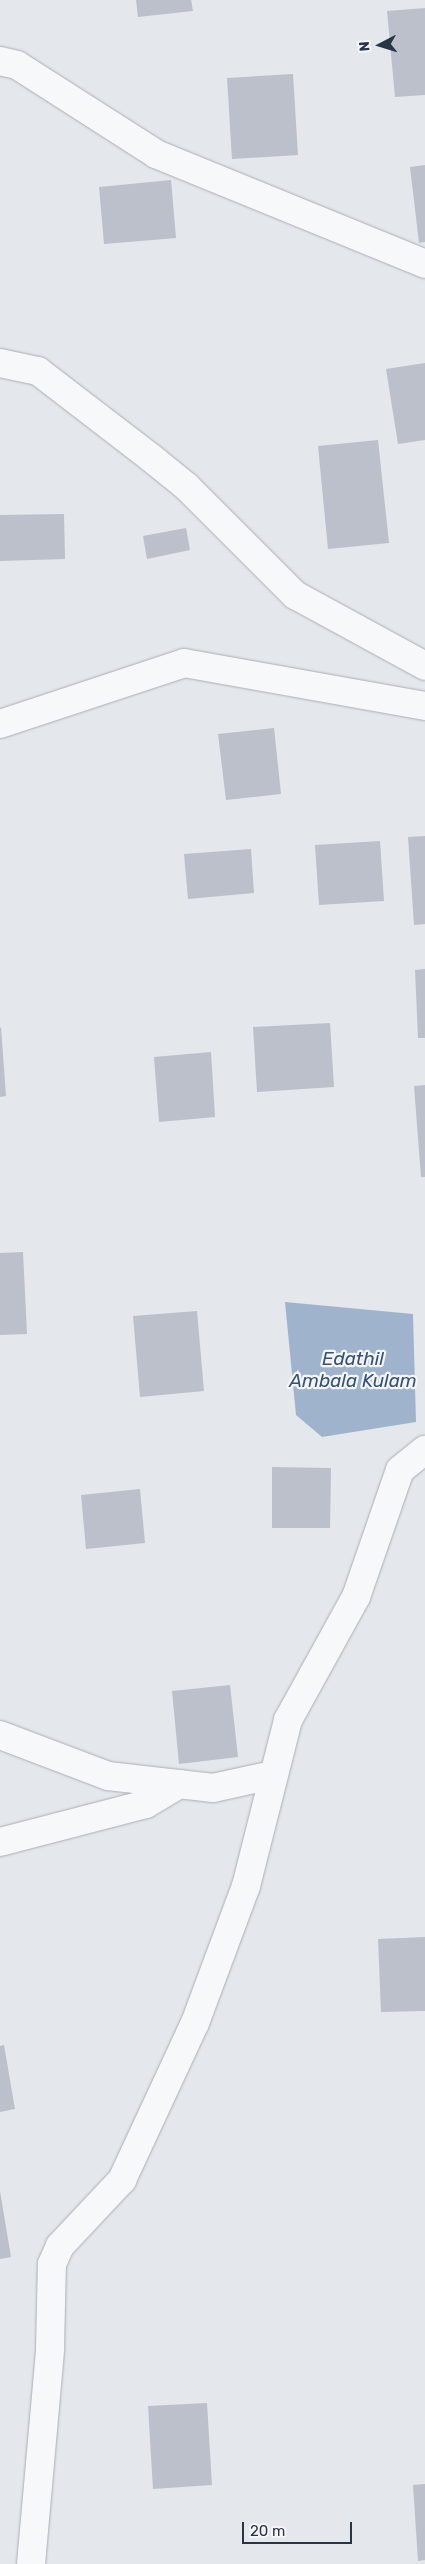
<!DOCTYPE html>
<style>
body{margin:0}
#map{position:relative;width:425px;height:2564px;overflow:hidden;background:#e4e7ec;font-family:Rubik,sans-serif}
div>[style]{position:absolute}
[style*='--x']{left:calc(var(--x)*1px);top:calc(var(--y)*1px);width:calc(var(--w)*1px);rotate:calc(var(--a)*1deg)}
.water>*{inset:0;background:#9fb4cc}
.building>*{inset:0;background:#bbc0ca}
.roads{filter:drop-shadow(0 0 1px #a9aeb7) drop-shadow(0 0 1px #a9aeb7)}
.minor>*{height:28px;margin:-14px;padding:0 14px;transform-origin:14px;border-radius:14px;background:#f7f8fa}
span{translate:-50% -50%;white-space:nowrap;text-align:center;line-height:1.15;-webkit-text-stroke:4.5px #f4f6f9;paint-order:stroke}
.water-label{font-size:19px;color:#34527a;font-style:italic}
.north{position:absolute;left:355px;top:20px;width:50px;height:50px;-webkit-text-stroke:4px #f4f6f9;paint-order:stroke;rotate:265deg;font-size:14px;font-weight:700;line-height:20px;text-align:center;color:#2b3445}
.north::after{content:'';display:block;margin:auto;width:18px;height:22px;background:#2b3445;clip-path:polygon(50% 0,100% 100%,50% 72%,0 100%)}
.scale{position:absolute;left:242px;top:2522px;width:110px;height:22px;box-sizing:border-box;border:2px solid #2b3445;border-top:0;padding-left:6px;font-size:15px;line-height:18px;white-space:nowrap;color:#2b3445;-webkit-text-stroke:4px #f4f6f9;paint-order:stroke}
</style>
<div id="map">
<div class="water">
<i style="clip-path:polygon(285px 1302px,413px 1314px,416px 1422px,322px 1437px,296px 1415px)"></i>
</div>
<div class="building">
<i style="clip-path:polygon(136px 0,191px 0,193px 11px,138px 17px)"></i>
<i style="clip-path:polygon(425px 8px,425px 95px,395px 97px,387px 11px)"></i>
<i style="clip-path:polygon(293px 74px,298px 155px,232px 159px,227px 78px)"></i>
<i style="clip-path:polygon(425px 165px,425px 242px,419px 243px,410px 167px)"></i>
<i style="clip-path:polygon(171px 180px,176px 238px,104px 244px,99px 187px)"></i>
<i style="clip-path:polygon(425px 363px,425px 440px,398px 444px,386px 369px)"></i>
<i style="clip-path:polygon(378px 440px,389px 543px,328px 549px,318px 446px)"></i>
<i style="clip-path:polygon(64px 514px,65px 559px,0 561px,0 515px)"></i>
<i style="clip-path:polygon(186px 528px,190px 550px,147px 559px,143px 536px)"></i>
<i style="clip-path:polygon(274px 728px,281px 794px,226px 800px,218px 734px)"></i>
<i style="clip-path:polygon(425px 836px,425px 924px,414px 925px,408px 837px)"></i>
<i style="clip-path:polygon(380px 841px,384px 901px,319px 905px,315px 845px)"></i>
<i style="clip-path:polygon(251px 849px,254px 893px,188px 899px,184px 854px)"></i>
<i style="clip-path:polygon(425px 969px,425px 1038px,418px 1038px,415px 970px)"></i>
<i style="clip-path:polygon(330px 1023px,334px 1087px,257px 1092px,253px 1027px)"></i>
<i style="clip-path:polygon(1px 1027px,6px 1096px,0 1097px,0 1028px)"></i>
<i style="clip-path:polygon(211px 1052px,215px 1117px,159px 1122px,154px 1057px)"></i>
<i style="clip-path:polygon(425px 1085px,425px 1177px,421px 1177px,414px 1086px)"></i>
<i style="clip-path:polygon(23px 1252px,27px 1334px,0 1335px,0 1253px)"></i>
<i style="clip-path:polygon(197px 1311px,204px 1391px,140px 1397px,133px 1316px)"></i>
<i style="clip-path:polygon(272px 1467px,331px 1468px,330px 1528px,272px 1528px)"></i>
<i style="clip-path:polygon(140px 1489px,145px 1543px,86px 1549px,81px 1495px)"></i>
<i style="clip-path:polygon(230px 1685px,238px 1757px,179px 1764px,172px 1691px)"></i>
<i style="clip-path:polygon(425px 1937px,425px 2011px,381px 2012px,378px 1939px)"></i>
<i style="clip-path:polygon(4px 2045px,15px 2109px,0 2112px,0 2046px)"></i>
<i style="clip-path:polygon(0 2191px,11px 2257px,0 2259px)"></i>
<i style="clip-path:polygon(207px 2403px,212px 2485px,153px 2489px,148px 2406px)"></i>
<i style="clip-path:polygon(425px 2484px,425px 2560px,418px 2561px,413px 2485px)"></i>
</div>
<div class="roads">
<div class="minor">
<i style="--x:0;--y:61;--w:17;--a:13"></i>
<i style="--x:17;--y:65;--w:165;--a:32.6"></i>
<i style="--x:156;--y:154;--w:291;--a:22.2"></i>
<i style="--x:0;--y:363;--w:39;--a:12"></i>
<i style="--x:38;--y:371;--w:141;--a:37.5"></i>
<i style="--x:150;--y:457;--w:48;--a:39"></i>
<i style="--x:187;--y:487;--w:153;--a:45"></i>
<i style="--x:295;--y:595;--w:148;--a:28.6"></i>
<i style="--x:0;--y:724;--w:194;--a:-18.3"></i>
<i style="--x:184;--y:663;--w:245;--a:10.1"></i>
<i style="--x:0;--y:1735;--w:116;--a:20.8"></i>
<i style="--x:108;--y:1776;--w:106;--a:6.5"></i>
<i style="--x:213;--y:1788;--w:60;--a:-12.4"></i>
<i style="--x:0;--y:1842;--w:151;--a:-14.6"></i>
<i style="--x:146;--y:1804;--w:39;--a:-31"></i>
<i style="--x:31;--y:2564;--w:216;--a:-84.9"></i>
<i style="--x:50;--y:2349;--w:85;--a:-88.7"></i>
<i style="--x:52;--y:2264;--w:20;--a:-66"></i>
<i style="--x:60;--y:2246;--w:91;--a:-46.8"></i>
<i style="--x:122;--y:2180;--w:173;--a:-65.1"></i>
<i style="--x:195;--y:2023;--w:146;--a:-69.6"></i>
<i style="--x:246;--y:1886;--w:171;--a:-75.8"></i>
<i style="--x:288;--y:1720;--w:141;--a:-61.1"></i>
<i style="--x:356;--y:1597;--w:134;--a:-70.9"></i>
<i style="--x:400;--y:1470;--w:32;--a:-39"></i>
</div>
</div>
<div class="water-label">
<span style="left:353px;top:1370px">Edathil<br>Ambala Kulam</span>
</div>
<div class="north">N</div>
<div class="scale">20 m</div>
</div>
